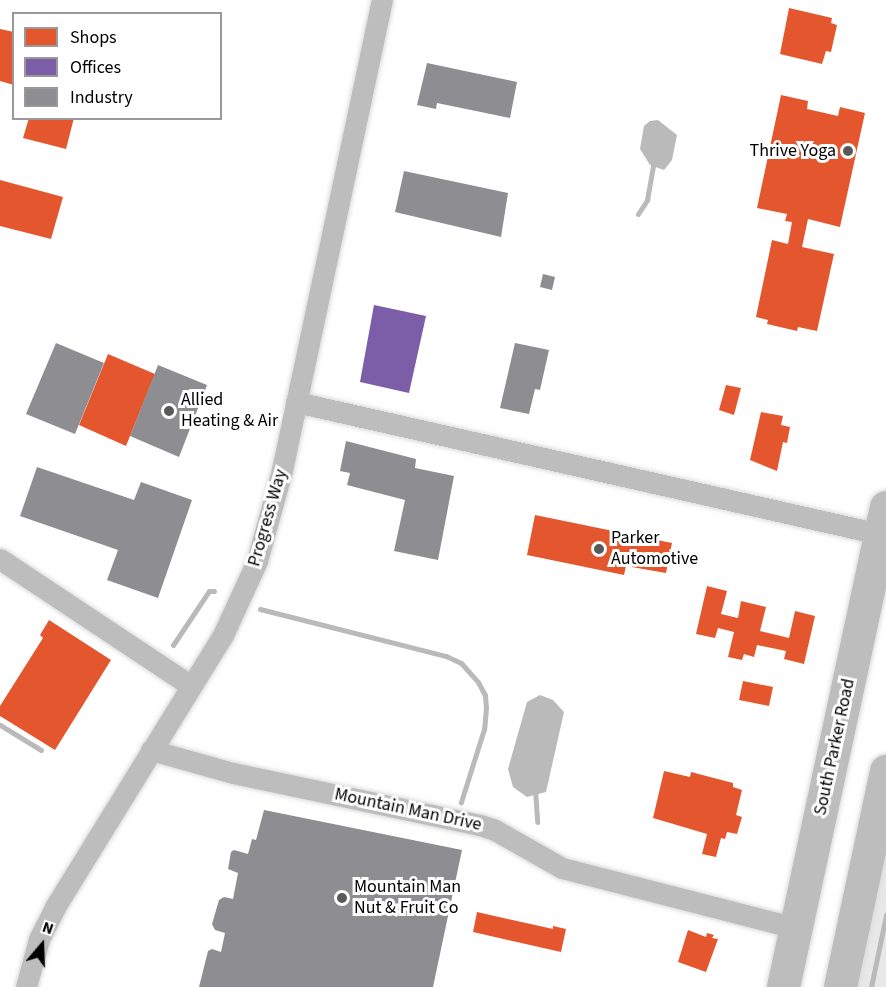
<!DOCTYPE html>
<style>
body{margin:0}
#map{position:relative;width:886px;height:987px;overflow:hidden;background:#fff;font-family:"Source Sans 3",sans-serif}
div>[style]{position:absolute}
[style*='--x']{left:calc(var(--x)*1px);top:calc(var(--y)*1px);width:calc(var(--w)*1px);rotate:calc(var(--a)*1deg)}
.green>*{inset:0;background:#e8e8e8}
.water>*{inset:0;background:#bababa}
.shops>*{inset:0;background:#e4572e}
.offices>*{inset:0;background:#7b5ea7}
.industry>*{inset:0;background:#8d8d92}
.stream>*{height:5px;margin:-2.5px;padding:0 2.5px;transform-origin:2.5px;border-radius:2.5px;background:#bababa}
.roads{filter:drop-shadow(0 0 2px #dbdbdb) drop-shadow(0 0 2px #dbdbdb)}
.street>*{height:21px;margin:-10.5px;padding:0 10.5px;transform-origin:10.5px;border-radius:10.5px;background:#bdbdbd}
.highway>*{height:33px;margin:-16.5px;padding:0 16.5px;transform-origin:16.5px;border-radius:16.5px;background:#bdbdbd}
.dots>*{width:16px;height:16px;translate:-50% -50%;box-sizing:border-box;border:3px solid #fff;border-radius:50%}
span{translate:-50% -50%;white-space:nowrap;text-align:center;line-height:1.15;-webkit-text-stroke:6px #fff;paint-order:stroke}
.poi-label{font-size:18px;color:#000}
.right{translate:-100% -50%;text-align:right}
.left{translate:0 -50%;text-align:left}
.street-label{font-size:18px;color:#000}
.legend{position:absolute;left:12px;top:12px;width:210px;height:108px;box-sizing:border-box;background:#fff;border:2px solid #999;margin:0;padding:8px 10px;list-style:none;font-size:18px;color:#000}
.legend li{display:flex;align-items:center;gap:12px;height:30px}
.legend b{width:30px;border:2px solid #999}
.north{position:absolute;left:12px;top:915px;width:60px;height:60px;-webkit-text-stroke:4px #fff;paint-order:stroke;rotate:19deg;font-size:16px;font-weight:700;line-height:24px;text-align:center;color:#000}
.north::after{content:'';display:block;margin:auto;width:21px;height:27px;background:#000;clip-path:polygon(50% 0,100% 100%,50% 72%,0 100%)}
</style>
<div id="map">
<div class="green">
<i style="clip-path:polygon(886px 855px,886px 987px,857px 987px,866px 947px)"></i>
</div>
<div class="water">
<i style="clip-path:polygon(658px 120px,677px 135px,672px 160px,664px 170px,650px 165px,640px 149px,644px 126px,650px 121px)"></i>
<i style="clip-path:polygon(540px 695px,553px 700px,564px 712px,546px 792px,527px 797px,513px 787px,508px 769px,527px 702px)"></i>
</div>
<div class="shops">
<i style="clip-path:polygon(789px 8px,832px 18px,831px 23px,837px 25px,831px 52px,826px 51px,822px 64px,780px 54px)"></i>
<i style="clip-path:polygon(0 29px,14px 32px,14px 85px,0 81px)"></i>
<i style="clip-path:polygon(781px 95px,808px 101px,807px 109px,838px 116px,840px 107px,865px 113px,840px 227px,808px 219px,802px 247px,834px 254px,817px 331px,798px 327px,797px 331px,767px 324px,768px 320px,756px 317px,772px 240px,788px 244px,792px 222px,785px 221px,787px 214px,757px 208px)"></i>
<i style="clip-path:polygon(29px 118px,74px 118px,66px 149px,23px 138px)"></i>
<i style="clip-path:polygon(0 180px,63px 197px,51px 239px,0 226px)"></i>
<i style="clip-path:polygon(108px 354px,155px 374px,126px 446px,79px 425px)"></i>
<i style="clip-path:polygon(726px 385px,741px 388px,734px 415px,719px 410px)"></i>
<i style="clip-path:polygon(761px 412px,783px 416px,781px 425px,790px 427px,787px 443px,783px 442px,777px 471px,750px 460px)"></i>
<i style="clip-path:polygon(535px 515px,672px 543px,666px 573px,626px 566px,624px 575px,527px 555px)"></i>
<i style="clip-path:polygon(707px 586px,727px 591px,721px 614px,738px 618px,741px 601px,766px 607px,760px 631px,789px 638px,795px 611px,815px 616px,804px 664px,784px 659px,786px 651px,757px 645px,754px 657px,744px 654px,742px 660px,728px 657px,734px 632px,718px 628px,715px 638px,696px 634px)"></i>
<i style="clip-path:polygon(49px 620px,111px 660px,55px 750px,0 716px,0 706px,43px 638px,40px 635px)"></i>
<i style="clip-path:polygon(743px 681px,773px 687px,769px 706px,739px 700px)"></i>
<i style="clip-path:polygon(664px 771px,690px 777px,691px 772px,733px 783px,733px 787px,742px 790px,736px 815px,742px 817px,737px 834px,727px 832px,725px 839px,721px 838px,716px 857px,702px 854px,707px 834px,653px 818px)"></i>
<i style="clip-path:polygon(477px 912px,553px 929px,553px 926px,566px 929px,561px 952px,473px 932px)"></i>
<i style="clip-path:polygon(688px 930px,706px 937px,707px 933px,714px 935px,712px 938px,718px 939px,706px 972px,678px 962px)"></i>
</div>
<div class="offices">
<i style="clip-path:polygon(374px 305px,426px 316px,409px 393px,360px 382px)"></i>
</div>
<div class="industry">
<i style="clip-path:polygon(427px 63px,517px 82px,510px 118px,437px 103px,436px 109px,417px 105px)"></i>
<i style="clip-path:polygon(404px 171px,508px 193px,501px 237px,395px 212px)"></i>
<i style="clip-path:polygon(543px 274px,555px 277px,552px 290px,540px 287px)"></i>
<i style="clip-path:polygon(56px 343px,104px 363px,75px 434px,26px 414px)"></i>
<i style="clip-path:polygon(515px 343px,549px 350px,540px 390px,535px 389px,529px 414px,500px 408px)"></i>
<i style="clip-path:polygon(158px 365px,207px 385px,179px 457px,130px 436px)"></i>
<i style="clip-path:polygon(346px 441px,416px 459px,415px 468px,454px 476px,438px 560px,394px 551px,405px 500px,347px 485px,350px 473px,340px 471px)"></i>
<i style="clip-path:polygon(37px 467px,134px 500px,141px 482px,192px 500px,158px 598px,107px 580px,118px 550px,20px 516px)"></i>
<i style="clip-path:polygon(264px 810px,462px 850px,433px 987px,199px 987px,208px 951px,212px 949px,221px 952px,225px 933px,215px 930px,212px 924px,219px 900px,224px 897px,233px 899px,238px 873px,228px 869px,231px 852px,234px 850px,248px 854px,252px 839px,256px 840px)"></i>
</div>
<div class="stream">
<i style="--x:638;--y:214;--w:17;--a:-57"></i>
<i style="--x:647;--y:200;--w:39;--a:-80"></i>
<i style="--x:260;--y:609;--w:192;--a:14.2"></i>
<i style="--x:446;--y:656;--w:17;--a:25"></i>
<i style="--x:461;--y:663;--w:25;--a:48"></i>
<i style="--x:478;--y:682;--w:15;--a:62"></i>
<i style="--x:485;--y:695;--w:13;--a:86"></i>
<i style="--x:486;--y:708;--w:21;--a:95"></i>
<i style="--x:484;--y:729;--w:77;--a:107.5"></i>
<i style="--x:173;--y:645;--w:65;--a:-56.3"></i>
<i style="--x:209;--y:591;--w:5;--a:0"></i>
<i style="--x:0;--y:725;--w:48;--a:31.4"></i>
<i style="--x:535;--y:790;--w:32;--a:86"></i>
<i style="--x:871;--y:987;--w:74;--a:-78.2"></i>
</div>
<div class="roads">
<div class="street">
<i style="--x:296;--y:402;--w:599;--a:12.74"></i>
<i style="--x:0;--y:559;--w:229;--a:33.6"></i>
<i style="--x:151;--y:750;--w:85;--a:15.7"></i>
<i style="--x:233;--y:773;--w:252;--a:11.9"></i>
<i style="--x:480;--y:825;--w:16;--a:18"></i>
<i style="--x:495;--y:830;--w:77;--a:29.6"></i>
<i style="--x:562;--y:868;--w:242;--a:14.4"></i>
<i style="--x:26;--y:987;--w:50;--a:-74.8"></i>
<i style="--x:39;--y:939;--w:36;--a:-63"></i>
<i style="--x:55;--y:907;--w:320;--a:-58.3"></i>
<i style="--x:223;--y:635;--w:81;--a:-65.3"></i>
<i style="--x:257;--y:561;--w:94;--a:-74.6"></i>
<i style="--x:282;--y:470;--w:481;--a:-78"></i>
</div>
<div class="highway">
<i style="--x:783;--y:987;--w:491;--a:-77.9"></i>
<i style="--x:840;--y:987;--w:221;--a:-78"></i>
</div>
</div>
<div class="dots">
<i style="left:848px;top:151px;background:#595959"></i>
<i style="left:169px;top:411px;background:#595959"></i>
<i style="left:599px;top:549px;background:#595959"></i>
<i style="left:342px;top:898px;background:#595959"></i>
</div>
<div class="poi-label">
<span class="right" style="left:836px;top:151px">Thrive Yoga</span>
<span class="left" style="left:181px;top:411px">Allied<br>Heating &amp; Air</span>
<span class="left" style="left:611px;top:549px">Parker<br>Automotive</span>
<span class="left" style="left:354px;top:898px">Mountain Man<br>Nut &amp; Fruit Co</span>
</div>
<div class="street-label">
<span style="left:268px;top:518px;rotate:-74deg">Progress Way</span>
<span style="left:835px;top:747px;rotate:-78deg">South Parker Road</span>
<span style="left:408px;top:810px;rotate:12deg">Mountain Man Drive</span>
</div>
<ul class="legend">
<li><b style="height:16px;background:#e4572e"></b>Shops</li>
<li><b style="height:16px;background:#7b5ea7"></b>Offices</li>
<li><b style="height:16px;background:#8d8d92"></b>Industry</li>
</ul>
<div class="north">N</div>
</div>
